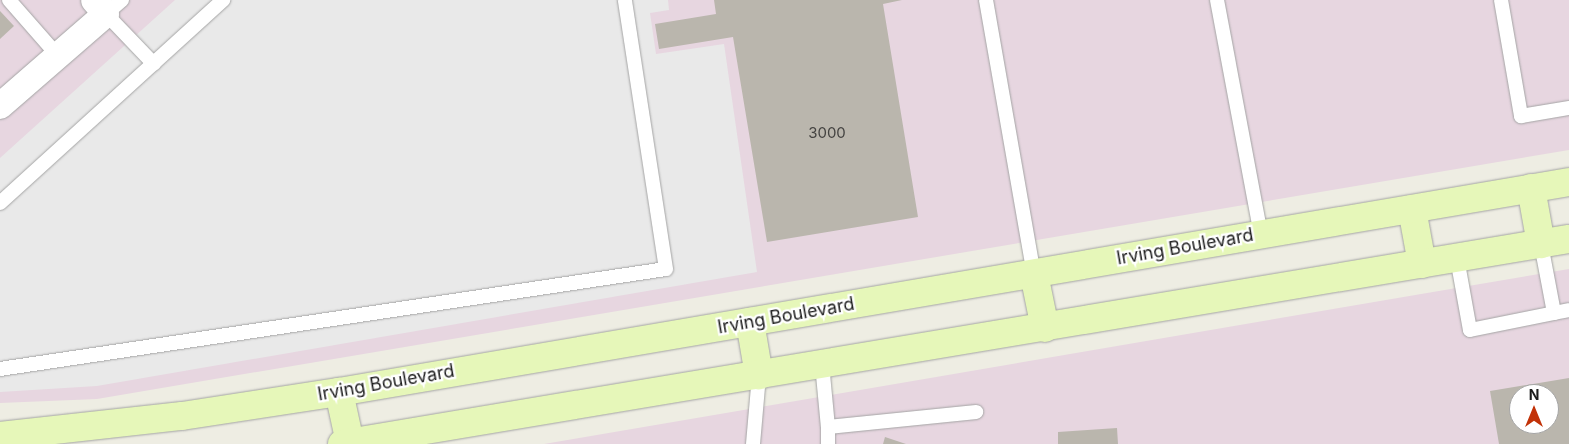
<!DOCTYPE html>
<style>
body{margin:0}
#map{position:relative;width:1569px;height:444px;overflow:hidden;background:#eeede3;font-family:Inter,sans-serif}
div>[style]{position:absolute}
[style*='--x']{left:calc(var(--x)*1px);top:calc(var(--y)*1px);width:calc(var(--w)*1px);rotate:calc(var(--a)*1deg)}
.industrial>*{inset:0;background:#e7d6e0}
.parking>*{inset:0;background:#e9e9e9}
.building>*{inset:0;background:#bab6ad}
.roads{filter:drop-shadow(0 0 1px #a4a4a4) drop-shadow(0 0 1px #a4a4a4)}
.service>*{height:14px;margin:-7px;padding:0 7px;transform-origin:7px;border-radius:7px;background:#fff}
.minor>*{height:26px;margin:-13px;padding:0 13px;transform-origin:13px;border-radius:13px;background:#fff}
.secondary>*{height:28px;margin:-14px;padding:0 14px;transform-origin:14px;border-radius:14px;background:#e6f7b9}
span{translate:-50% -50%;white-space:nowrap;text-align:center;line-height:1.15;-webkit-text-stroke:4.5px #fff;paint-order:stroke}
.number-label{font-size:15px;color:#444341}
.number-label span{-webkit-text-stroke-width:0}
.street-label{font-size:18px;color:#1d1d1d}
.north{position:absolute;left:1509px;top:384px;width:50px;height:50px;box-sizing:border-box;background:#fff;border:1px solid #a5a5a5;border-radius:50%;rotate:0deg;font-size:14px;font-weight:700;line-height:20px;text-align:center;color:#1d1d1d}
.north::after{content:'';display:block;margin:auto;width:18px;height:22px;background:#c23208;clip-path:polygon(50% 0,100% 100%,50% 72%,0 100%)}
</style>
<div id="map">
<div class="industrial">
<i style="clip-path:polygon(0 0,1569px 0,1569px 150px,97px 399px,0 403px)"></i>
<i style="clip-path:polygon(evenodd,1569px 269px,1569px 444px,544px 444px,1427px 293px,1569px 269px,1519px 394px,1549px 394px,1549px 424px,1519px 424px,1519px 394px)"></i>
</div>
<div class="parking">
<i style="clip-path:polygon(175px 0,668px 0,669px 10px,650px 13px,656px 54px,724px 44px,757px 272px,97px 386px,0 392px,0 158px)"></i>
</div>
<div class="building">
<i style="clip-path:polygon(714px 0,902px 0,883px 4px,918px 217px,767px 242px,733px 37px,659px 49px,655px 24px,716px 14px)"></i>
<i style="clip-path:polygon(0 11px,14px 26px,0 39px)"></i>
<i style="clip-path:polygon(evenodd,1569px 378px,1569px 444px,1499px 444px,1490px 391px,1569px 378px,1519px 394px,1549px 394px,1549px 424px,1519px 424px,1519px 394px)"></i>
<i style="clip-path:polygon(1117px 428px,1118px 444px,1058px 444px,1058px 432px)"></i>
<i style="clip-path:polygon(885px 437px,906px 444px,883px 444px)"></i>
</div>
<div class="roads">
<div class="service">
<i style="--x:9;--y:0;--w:74;--a:48.8"></i>
<i style="--x:122;--y:0;--w:21;--a:139"></i>
<i style="--x:106;--y:14;--w:69;--a:46.2"></i>
<i style="--x:986;--y:0;--w:278;--a:80.1"></i>
<i style="--x:1217;--y:0;--w:238;--a:79.4"></i>
<i style="--x:1501;--y:0;--w:118;--a:80.2"></i>
<i style="--x:1521;--y:116;--w:49;--a:-9.5"></i>
<i style="--x:0;--y:203;--w:302;--a:-42.3"></i>
<i style="--x:1541;--y:244;--w:70;--a:79.3"></i>
<i style="--x:1554;--y:313;--w:15;--a:-11"></i>
<i style="--x:1457;--y:258;--w:73;--a:79.8"></i>
<i style="--x:1470;--y:330;--w:86;--a:-11.4"></i>
<i style="--x:822;--y:364;--w:63;--a:84.6"></i>
<i style="--x:0;--y:369;--w:673;--a:-8.54"></i>
<i style="--x:666;--y:269;--w:272;--a:-98.7"></i>
<i style="--x:753;--y:444;--w:69;--a:-85"></i>
<i style="--x:828;--y:444;--w:17;--a:-90"></i>
<i style="--x:828;--y:427;--w:149;--a:-5.8"></i>
</div>
<div class="minor">
<i style="--x:0;--y:106;--w:140;--a:-41"></i>
<i style="--x:106;--y:14;--w:18;--a:-131"></i>
</div>
<div class="secondary">
<i style="--x:1531;--y:188;--w:57;--a:79.9"></i>
<i style="--x:1412;--y:209;--w:56;--a:79.7"></i>
<i style="--x:1034;--y:274;--w:55;--a:78.5"></i>
<i style="--x:750;--y:322;--w:54;--a:80.4"></i>
<i style="--x:339;--y:392;--w:52;--a:77.8"></i>
<i style="--x:0;--y:436;--w:183;--a:-6.3"></i>
<i style="--x:182;--y:416;--w:159;--a:-8.7"></i>
<i style="--x:339;--y:392;--w:1248;--a:-9.69"></i>
<i style="--x:342;--y:444;--w:1244;--a:-9.49"></i>
</div>
</div>
<div class="number-label">
<span style="left:827px;top:133px">3000</span>
</div>
<div class="street-label">
<span style="left:1185px;top:247px;rotate:-10deg">Irving Boulevard</span>
<span style="left:786px;top:316px;rotate:-10deg">Irving Boulevard</span>
<span style="left:386px;top:383px;rotate:-10deg">Irving Boulevard</span>
</div>
<div class="north">N</div>
</div>
